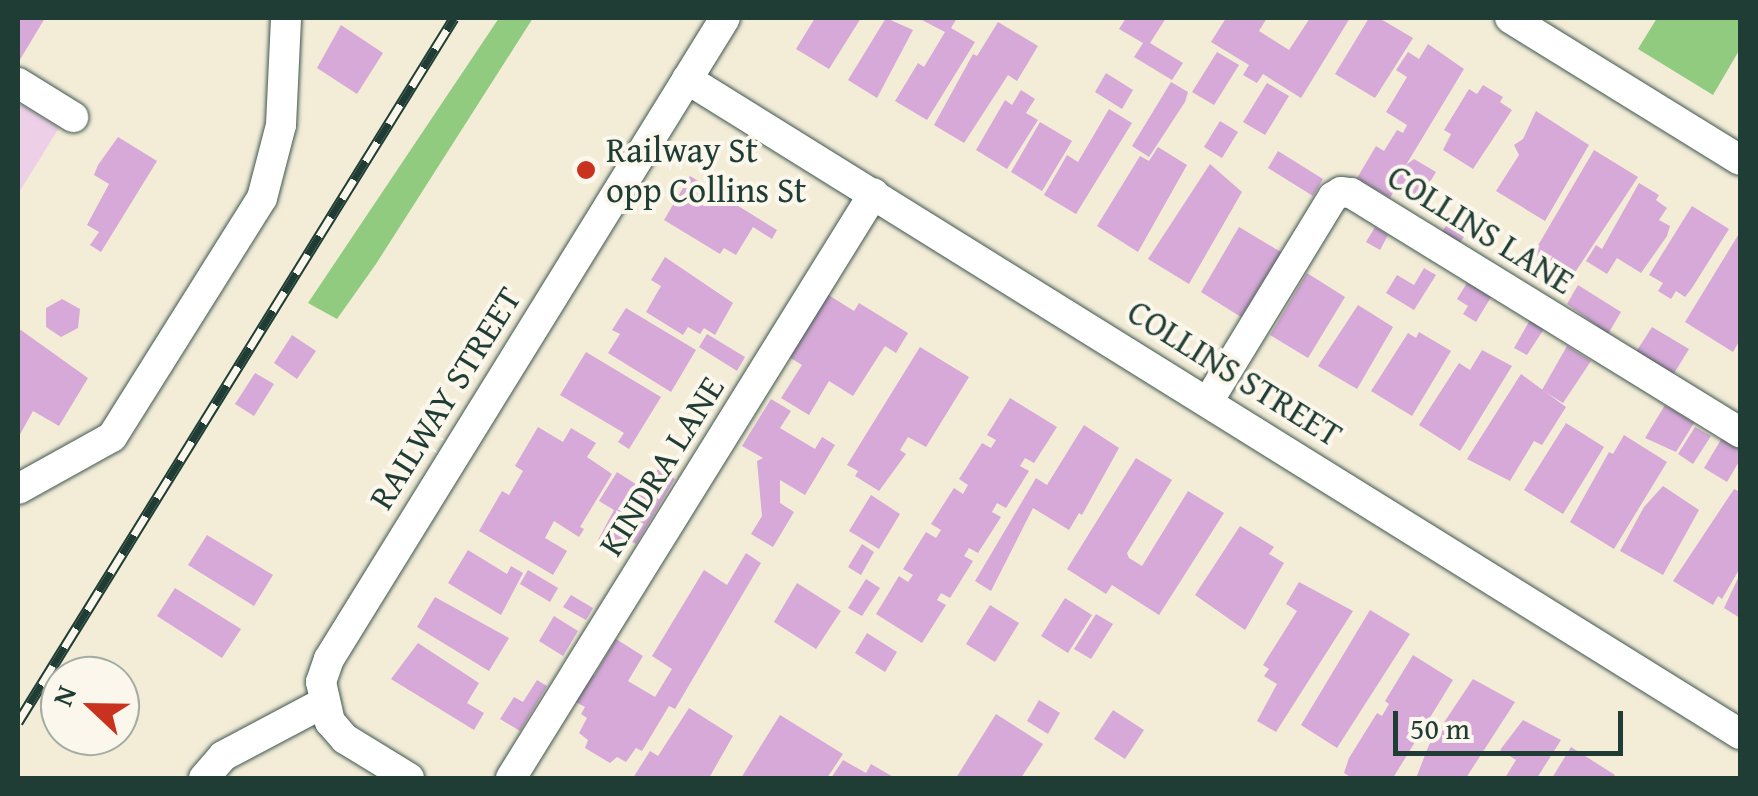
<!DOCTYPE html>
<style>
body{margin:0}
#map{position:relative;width:1758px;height:796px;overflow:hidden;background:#f3edd8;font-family:"Gentium Book Plus",serif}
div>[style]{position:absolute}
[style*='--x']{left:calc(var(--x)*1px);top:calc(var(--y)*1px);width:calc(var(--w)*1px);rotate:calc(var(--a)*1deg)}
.built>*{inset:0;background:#edd0e8}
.green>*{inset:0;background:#90cb80}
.building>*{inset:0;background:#d6a9d8}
.roads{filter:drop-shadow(0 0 2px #3f574d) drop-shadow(0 0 2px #3f574d)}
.minor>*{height:30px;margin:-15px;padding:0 15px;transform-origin:15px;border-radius:15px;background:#fff}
.rail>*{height:11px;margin-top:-5.5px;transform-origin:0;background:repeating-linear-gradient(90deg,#fbf7ec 0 22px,#1f3d34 0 44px);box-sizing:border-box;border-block:2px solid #1f3d34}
.dots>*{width:28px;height:28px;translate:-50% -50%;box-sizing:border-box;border:5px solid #fbf7ec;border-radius:50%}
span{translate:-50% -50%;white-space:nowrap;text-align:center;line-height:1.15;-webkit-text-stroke:8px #fbf7ec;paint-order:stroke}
.poi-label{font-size:35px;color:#1f3d34}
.left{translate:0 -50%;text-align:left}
.street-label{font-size:35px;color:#1f3d34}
.frame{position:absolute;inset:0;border:20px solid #1f3d34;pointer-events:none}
.north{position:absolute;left:40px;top:656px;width:100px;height:100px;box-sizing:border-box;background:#fbf7ec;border:2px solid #a3ada2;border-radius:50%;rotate:292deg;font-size:28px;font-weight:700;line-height:40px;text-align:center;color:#1f3d34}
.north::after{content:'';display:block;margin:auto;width:35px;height:45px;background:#c8321e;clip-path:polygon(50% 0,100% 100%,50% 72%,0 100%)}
.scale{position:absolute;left:1393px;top:711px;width:230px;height:45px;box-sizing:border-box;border:5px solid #1f3d34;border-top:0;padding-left:12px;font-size:30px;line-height:35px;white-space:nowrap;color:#1f3d34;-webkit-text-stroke:8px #fbf7ec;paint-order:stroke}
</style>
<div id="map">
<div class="built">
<i style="clip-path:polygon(18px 103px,59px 128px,18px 194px)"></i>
</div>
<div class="green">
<i style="clip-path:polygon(499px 18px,533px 18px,376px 264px,337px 319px,308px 303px)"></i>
<i style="clip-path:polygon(1657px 18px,1740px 18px,1740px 49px,1713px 95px,1638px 49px)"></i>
</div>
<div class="building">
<i style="clip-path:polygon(18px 18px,45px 18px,18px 63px)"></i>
<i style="clip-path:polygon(815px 18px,861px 18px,829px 69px,796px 49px)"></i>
<i style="clip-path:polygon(886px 18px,913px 30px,877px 98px,848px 80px)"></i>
<i style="clip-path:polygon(918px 18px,957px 18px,951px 28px,975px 42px,927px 120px,895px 101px,918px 63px,924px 67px,945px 32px)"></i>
<i style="clip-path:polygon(1126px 18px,1166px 18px,1150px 43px,1183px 63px,1172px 80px,1134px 57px,1143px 43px,1119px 29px)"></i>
<i style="clip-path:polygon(1226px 18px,1267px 18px,1259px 31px,1289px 50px,1310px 18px,1350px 18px,1301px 98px,1263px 74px,1257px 83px,1243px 75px,1249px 65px,1211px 42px)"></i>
<i style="clip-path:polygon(1369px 18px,1379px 18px,1413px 38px,1375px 98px,1335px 74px)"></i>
<i style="clip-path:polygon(998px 22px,1038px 46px,1017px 81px,1008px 75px,964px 143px,934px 125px,973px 54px,977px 56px)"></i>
<i style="clip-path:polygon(341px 25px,383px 53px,357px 94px,317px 68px)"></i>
<i style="clip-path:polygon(1428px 44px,1464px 69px,1406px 165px,1414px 159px,1436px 172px,1419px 200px,1397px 186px,1390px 198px,1357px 178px,1376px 146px,1384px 151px,1397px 130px,1403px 133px,1407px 125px,1386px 112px,1407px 77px,1396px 70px,1408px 52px,1419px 59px)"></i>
<i style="clip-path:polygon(1217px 52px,1239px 65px,1214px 105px,1192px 92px)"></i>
<i style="clip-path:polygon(1106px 73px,1133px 90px,1122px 109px,1095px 92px)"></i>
<i style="clip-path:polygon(1171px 82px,1188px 92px,1185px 102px,1149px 157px,1132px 146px)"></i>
<i style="clip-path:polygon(1267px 83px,1289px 96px,1265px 135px,1243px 122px)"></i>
<i style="clip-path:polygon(1483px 85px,1503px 97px,1500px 102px,1512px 110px,1473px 169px,1443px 150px,1451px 134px,1444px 130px,1469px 89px,1477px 94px)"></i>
<i style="clip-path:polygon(1021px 90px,1035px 99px,1026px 113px,1038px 120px,1007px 169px,976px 150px,1005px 100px,1012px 105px)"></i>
<i style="clip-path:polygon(1109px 109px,1132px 123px,1076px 214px,1044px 195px,1067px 155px,1078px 162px)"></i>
<i style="clip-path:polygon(1536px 111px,1589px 145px,1545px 221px,1496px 191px,1519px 155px,1514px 145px,1523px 139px)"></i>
<i style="clip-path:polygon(1220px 121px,1238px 132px,1222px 158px,1204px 147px)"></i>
<i style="clip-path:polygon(1040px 122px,1072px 141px,1042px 191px,1011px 172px)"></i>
<i style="clip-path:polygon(118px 137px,157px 161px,101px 252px,90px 245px,99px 232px,87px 225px,109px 184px,94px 175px,98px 165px)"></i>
<i style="clip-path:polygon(1158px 147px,1187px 165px,1138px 252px,1097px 226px,1140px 156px,1149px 161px)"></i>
<i style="clip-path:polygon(1594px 150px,1638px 177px,1572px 277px,1533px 254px)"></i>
<i style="clip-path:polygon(1278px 151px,1323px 179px,1313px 196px,1268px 168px)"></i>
<i style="clip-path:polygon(1210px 164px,1242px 192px,1189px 284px,1148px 259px)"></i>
<i style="clip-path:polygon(690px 176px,777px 230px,772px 239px,753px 227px,736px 255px,724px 248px,720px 254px,664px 220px)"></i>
<i style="clip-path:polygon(1639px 183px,1659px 195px,1656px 200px,1667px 208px,1659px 220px,1670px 226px,1667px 236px,1641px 273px,1617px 258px,1607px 274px,1586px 261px,1596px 245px,1602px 249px)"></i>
<i style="clip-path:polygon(1692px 206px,1729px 229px,1692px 288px,1685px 297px,1676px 291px,1671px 299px,1658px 291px,1663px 283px,1649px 275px)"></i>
<i style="clip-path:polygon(1457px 209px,1475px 220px,1460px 243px,1442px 232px)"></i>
<i style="clip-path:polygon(1239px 227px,1281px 252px,1241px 317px,1201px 292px)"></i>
<i style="clip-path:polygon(1375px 227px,1388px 235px,1380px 250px,1366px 242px)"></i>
<i style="clip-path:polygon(1740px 232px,1740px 340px,1733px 352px,1685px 322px)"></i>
<i style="clip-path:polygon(665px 257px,733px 303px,715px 335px,704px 328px,700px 334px,688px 327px,683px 335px,646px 312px,661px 286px,651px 280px)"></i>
<i style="clip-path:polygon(1424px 268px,1436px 275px,1414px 310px,1386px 293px,1397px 275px,1414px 285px)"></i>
<i style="clip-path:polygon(1307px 273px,1345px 297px,1308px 358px,1270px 335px)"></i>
<i style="clip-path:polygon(1467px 283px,1491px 297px,1476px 322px,1463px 314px,1468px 306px,1457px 299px)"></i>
<i style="clip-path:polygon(1578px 285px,1621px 312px,1608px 334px,1567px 304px)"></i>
<i style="clip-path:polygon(827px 294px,854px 311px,859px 303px,908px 333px,896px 353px,885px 346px,853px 396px,829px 381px,809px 415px,781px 398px,802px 365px,789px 357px)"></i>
<i style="clip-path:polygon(62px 299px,80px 309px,78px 328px,61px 337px,46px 327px,46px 308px)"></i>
<i style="clip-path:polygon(1358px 305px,1393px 327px,1357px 389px,1318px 366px)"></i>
<i style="clip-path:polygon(626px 308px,696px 350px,671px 392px,608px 353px,620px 334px,612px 330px)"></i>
<i style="clip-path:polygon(1530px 320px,1544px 329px,1527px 355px,1514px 348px)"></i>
<i style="clip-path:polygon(1652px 327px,1689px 349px,1673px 375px,1636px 352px)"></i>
<i style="clip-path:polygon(18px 328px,88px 378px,59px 426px,33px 411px,18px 438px)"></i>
<i style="clip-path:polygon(1419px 332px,1451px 351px,1412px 416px,1371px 391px,1408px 333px,1416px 338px)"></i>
<i style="clip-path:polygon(707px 334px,745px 357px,737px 371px,699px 347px)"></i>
<i style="clip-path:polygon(292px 335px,316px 351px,297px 379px,274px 363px)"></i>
<i style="clip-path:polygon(1567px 346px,1591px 361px,1563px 403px,1542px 390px)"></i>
<i style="clip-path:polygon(920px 347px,969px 377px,926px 447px,908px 437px,900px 450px,906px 454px,879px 491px,855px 476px,858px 471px,847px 465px)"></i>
<i style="clip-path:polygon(1482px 350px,1512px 366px,1460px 451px,1419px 425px,1459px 363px,1470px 370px)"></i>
<i style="clip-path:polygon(586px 352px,661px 397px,629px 449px,618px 442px,624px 433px,560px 395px)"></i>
<i style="clip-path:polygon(255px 373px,274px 384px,254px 416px,235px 404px)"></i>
<i style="clip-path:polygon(1521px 374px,1566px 407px,1542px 445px,1534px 441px,1510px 481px,1467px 459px)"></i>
<i style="clip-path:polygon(1010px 398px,1057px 427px,1034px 463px,1025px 458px,1020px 466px,1029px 471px,1006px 508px,997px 503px,992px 512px,1001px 517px,978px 553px,969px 548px,964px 556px,973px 561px,950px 598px,941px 593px,937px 600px,946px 605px,922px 643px,876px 614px,899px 576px,908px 582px,913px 575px,903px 569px,926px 532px,936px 538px,941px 530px,931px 524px,954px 488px,963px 494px,968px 485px,959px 479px,982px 443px,991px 448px,996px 440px,987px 435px)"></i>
<i style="clip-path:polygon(771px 399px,791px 411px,780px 428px,815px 449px,822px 437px,835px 445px,805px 495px,780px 480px,780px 503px,794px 512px,773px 547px,751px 534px,762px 516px,757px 461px,763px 458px,742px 446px)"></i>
<i style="clip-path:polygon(1665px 405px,1694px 423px,1676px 452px,1645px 438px)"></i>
<i style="clip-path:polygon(1566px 423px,1604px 447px,1563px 514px,1524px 490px)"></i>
<i style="clip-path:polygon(1084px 425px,1119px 448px,1082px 515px,1079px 513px,1069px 530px,1033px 508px,991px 591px,975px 581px,1036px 478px,1047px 485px)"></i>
<i style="clip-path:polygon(538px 427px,563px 442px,571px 428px,596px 443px,587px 457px,612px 474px,580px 527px,584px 529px,579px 537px,554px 521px,545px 538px,567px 551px,553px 575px,479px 531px,502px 491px,509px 495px,523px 471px,515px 466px)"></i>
<i style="clip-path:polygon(1695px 427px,1711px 436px,1693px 464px,1678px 454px)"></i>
<i style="clip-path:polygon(1624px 435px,1667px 462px,1614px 549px,1570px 522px,1609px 452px,1613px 454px)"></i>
<i style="clip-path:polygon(1722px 438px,1740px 449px,1740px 460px,1727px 482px,1704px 468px)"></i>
<i style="clip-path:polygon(1136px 458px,1172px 480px,1127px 553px,1129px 558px,1142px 566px,1188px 491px,1224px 513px,1159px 615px,1112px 585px,1106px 594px,1067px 569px)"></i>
<i style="clip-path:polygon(658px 469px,675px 479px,636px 544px,629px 540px,620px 554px,598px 540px,614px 510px,599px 501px,617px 472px,645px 490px)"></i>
<i style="clip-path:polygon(1663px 486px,1699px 510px,1663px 575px,1620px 551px,1644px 507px)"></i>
<i style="clip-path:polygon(1734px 489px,1740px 492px,1740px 568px,1722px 599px,1718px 596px,1713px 605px,1673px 581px)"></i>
<i style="clip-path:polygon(871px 495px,900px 514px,879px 549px,849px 531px)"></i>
<i style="clip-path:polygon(1240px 526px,1274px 547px,1269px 554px,1284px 563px,1245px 630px,1195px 595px)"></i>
<i style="clip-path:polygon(207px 535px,273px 575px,254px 606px,188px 565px)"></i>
<i style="clip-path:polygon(862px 544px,874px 552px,861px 575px,848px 567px)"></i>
<i style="clip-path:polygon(468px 550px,507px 574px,511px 566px,523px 573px,501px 615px,448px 583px)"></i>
<i style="clip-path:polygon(746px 553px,761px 563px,675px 709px,669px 706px,642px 751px,636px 748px,626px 762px,617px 757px,610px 763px,585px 748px,588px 740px,579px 733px,587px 718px,581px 714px,585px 707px,572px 700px,590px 673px,594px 676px,616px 639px,643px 656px,628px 681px,655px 697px,672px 669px,652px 656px,704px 570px,727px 585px)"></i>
<i style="clip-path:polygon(528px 570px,558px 588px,550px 602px,520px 584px)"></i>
<i style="clip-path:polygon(1740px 574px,1740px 618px,1724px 608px)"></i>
<i style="clip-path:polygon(866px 579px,880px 588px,862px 616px,848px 608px)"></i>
<i style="clip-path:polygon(1299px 582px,1353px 611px,1276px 732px,1257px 721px,1277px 684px,1264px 676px,1269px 669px,1263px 665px,1297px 611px,1286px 604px)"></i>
<i style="clip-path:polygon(797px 583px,841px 611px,816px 649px,774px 622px)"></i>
<i style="clip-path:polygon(175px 588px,241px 629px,222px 658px,157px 616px)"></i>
<i style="clip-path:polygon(571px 595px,593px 608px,586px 620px,563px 607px)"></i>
<i style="clip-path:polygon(435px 597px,509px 638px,489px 671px,417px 627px)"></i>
<i style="clip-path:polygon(1065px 598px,1092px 615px,1068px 653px,1041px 636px)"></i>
<i style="clip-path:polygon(990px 605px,1019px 623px,995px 662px,966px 644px)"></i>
<i style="clip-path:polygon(1370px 610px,1410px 634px,1337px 748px,1301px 725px)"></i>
<i style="clip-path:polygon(1096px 614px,1113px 624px,1091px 659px,1074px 649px)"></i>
<i style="clip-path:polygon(554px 616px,578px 631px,563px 656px,539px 641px)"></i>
<i style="clip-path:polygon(867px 633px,897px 652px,885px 672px,855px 653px)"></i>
<i style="clip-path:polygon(418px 643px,479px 683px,467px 703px,484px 713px,474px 730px,391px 679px)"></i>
<i style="clip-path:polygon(1413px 655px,1453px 680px,1393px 778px,1352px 778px,1344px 773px,1349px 758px,1377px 713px,1382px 716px,1389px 704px,1385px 701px)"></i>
<i style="clip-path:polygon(1473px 679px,1515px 702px,1466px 778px,1416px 778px,1429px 745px)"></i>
<i style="clip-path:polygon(537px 680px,547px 686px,520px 731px,500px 719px,514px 697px,523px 702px)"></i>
<i style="clip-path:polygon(1039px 700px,1060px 713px,1048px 734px,1027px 721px)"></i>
<i style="clip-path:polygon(689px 708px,733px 736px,709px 778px,633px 778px,650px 751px,658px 756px)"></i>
<i style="clip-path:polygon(1113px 710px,1144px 730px,1125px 759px,1094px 739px)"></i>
<i style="clip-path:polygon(996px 714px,1043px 744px,1021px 778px,956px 778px)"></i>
<i style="clip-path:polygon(780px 715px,843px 754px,827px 778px,741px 778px)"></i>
<i style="clip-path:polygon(1523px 720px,1561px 740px,1537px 778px,1505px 778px,1516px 760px,1500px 750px)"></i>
<i style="clip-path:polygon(1571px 747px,1615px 775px,1613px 778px,1552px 778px)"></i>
<i style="clip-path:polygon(843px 760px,866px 773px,871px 764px,895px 778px,831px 778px)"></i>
</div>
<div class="roads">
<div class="minor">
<i style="--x:1510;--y:18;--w:270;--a:31.7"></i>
<i style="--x:687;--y:79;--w:1240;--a:31.88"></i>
<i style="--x:18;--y:83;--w:65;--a:31.7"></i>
<i style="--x:1209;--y:400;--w:238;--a:-58.6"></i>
<i style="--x:1333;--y:197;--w:9;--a:-32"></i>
<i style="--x:1341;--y:192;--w:10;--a:6"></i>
<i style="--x:1351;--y:193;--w:457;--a:31.6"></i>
<i style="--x:18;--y:489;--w:107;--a:-29"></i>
<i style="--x:112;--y:437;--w:282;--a:-57.9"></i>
<i style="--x:262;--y:198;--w:75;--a:-75.4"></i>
<i style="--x:281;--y:125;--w:107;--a:-87.3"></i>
<i style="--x:204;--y:778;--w:29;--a:-49"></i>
<i style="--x:223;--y:756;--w:113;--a:-27.9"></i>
<i style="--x:409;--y:778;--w:75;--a:-148.6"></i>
<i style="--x:345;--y:739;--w:23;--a:-131"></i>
<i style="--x:330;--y:722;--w:41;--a:-102.7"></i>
<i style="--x:321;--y:682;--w:24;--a:-71"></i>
<i style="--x:329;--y:659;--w:753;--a:-58.29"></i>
<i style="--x:511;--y:778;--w:688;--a:-58.18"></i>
</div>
</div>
<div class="rail">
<i style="--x:18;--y:722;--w:828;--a:-58.23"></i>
</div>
<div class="dots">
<i style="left:586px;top:170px;background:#c8321e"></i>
</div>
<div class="poi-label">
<span class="left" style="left:606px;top:170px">Railway St<br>opp Collins St</span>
</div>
<div class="street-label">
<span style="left:1481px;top:229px;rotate:32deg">COLLINS LANE</span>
<span style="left:1235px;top:373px;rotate:32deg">COLLINS STREET</span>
<span style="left:445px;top:398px;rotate:-58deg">RAILWAY STREET</span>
<span style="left:661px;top:466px;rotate:-58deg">KINDRA LANE</span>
</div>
<div class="frame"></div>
<div class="north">N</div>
<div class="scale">50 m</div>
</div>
